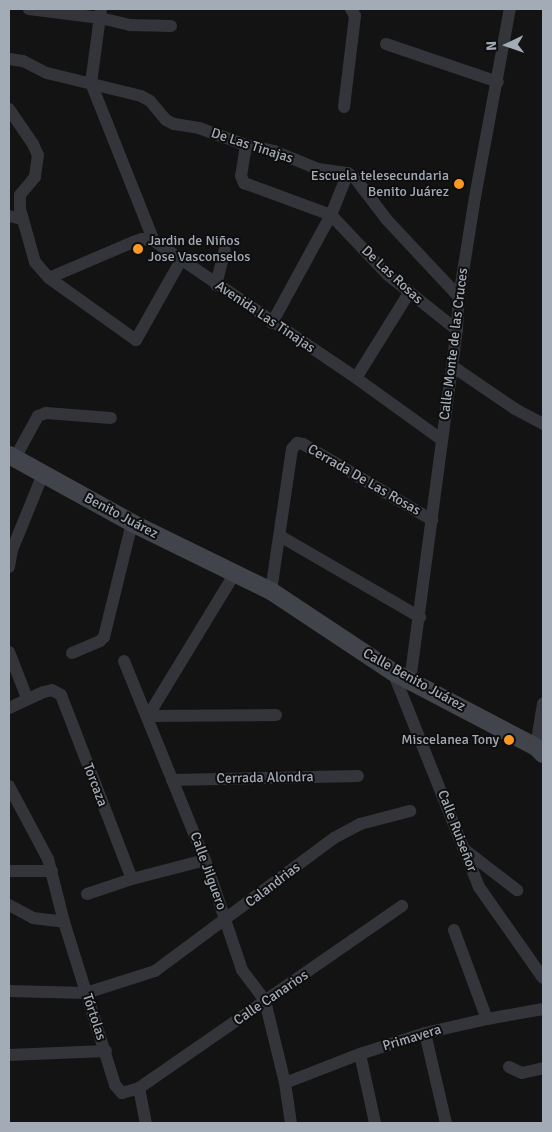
<!DOCTYPE html>
<meta charset="utf-8">
<style>
body{margin:0}
#map{position:relative;width:552px;height:1132px;overflow:hidden;background:#131314;font-family:Signika,sans-serif}
div>[style]{position:absolute}
[style*='--x']{left:calc(var(--x)*1px);top:calc(var(--y)*1px);width:calc(var(--w)*1px);rotate:calc(var(--a)*1deg)}
.street>*{height:12px;margin:-6px;padding:0 6px;transform-origin:6px;border-radius:6px;background:#33353a}
.secondary>*{height:18px;margin:-9px;padding:0 9px;transform-origin:9px;border-radius:9px;background:#41444a}
.dots>*{width:14px;height:14px;translate:-50% -50%;box-sizing:border-box;border:2px solid #0e0e0f;border-radius:50%}
span{translate:-50% -50%;white-space:nowrap;text-align:center;line-height:1.15;-webkit-text-stroke:4px #0e0e0f;paint-order:stroke}
.street-label{font-size:14px;color:#a3abb6}
.poi-label{font-size:14px;color:#a3abb6}
.right{translate:-100% -50%;text-align:right}
.left{translate:0 -50%;text-align:left}
.frame{position:absolute;inset:0;border:10px solid #a3abb6;pointer-events:none}
.north{position:absolute;left:482px;top:20px;width:50px;height:50px;-webkit-text-stroke:4px #0e0e0f;paint-order:stroke;rotate:267deg;font-size:14px;font-weight:700;line-height:20px;text-align:center;color:#a3abb6}
.north::after{content:'';display:block;margin:auto;width:18px;height:22px;background:#a3abb6;clip-path:polygon(50% 0,100% 100%,50% 72%,0 100%)}
</style>
<div id="map">
<div class="street">
<i style="--x:29;--y:9;--w:72;--a:7.2"></i>
<i style="--x:100;--y:18;--w:31;--a:13"></i>
<i style="--x:130;--y:25;--w:41;--a:1.4"></i>
<i style="--x:101;--y:9;--w:75;--a:97.7"></i>
<i style="--x:91;--y:83;--w:170;--a:68.3"></i>
<i style="--x:154;--y:241;--w:244;--a:34.1"></i>
<i style="--x:356;--y:378;--w:105;--a:35.7"></i>
<i style="--x:386;--y:44;--w:118;--a:18.7"></i>
<i style="--x:9;--y:59;--w:14;--a:8"></i>
<i style="--x:23;--y:61;--w:27;--a:27"></i>
<i style="--x:47;--y:73;--w:97;--a:13.7"></i>
<i style="--x:141;--y:96;--w:10;--a:29"></i>
<i style="--x:150;--y:101;--w:25;--a:50"></i>
<i style="--x:166;--y:120;--w:9;--a:27"></i>
<i style="--x:174;--y:124;--w:25;--a:9"></i>
<i style="--x:199;--y:128;--w:50;--a:19.9"></i>
<i style="--x:246;--y:145;--w:29;--a:12"></i>
<i style="--x:274;--y:151;--w:48;--a:22.2"></i>
<i style="--x:318;--y:169;--w:30;--a:8"></i>
<i style="--x:348;--y:173;--w:9;--a:36"></i>
<i style="--x:355;--y:178;--w:53;--a:52.7"></i>
<i style="--x:387;--y:220;--w:105;--a:46.9"></i>
<i style="--x:344;--y:107;--w:92;--a:-83.1"></i>
<i style="--x:355;--y:16;--w:8;--a:-120"></i>
<i style="--x:9;--y:109;--w:42;--a:55.6"></i>
<i style="--x:33;--y:144;--w:12;--a:66"></i>
<i style="--x:38;--y:155;--w:22;--a:98"></i>
<i style="--x:35;--y:177;--w:23;--a:130"></i>
<i style="--x:20;--y:195;--w:14;--a:90"></i>
<i style="--x:20;--y:209;--w:55;--a:74.2"></i>
<i style="--x:35;--y:262;--w:21;--a:49"></i>
<i style="--x:49;--y:278;--w:107;--a:35.5"></i>
<i style="--x:136;--y:340;--w:92;--a:-60.6"></i>
<i style="--x:246;--y:145;--w:31;--a:99"></i>
<i style="--x:241;--y:176;--w:8;--a:67"></i>
<i style="--x:244;--y:183;--w:93;--a:20.2"></i>
<i style="--x:331;--y:215;--w:83;--a:46.5"></i>
<i style="--x:388;--y:275;--w:88;--a:38.6"></i>
<i style="--x:9;--y:216;--w:13;--a:13"></i>
<i style="--x:49;--y:278;--w:91;--a:-23.2"></i>
<i style="--x:133;--y:242;--w:9;--a:-18"></i>
<i style="--x:142;--y:239;--w:12;--a:9"></i>
<i style="--x:216;--y:285;--w:36;--a:-76"></i>
<i style="--x:272;--y:323;--w:123;--a:-61.4"></i>
<i style="--x:331;--y:215;--w:45;--a:-68"></i>
<i style="--x:452;--y:366;--w:76;--a:34.3"></i>
<i style="--x:515;--y:409;--w:32;--a:28"></i>
<i style="--x:356;--y:378;--w:100;--a:-58.1"></i>
<i style="--x:15;--y:458;--w:48;--a:-61.3"></i>
<i style="--x:38;--y:416;--w:9;--a:-21"></i>
<i style="--x:46;--y:413;--w:65;--a:4.4"></i>
<i style="--x:280;--y:536;--w:162;--a:30.1"></i>
<i style="--x:9;--y:567;--w:17;--a:-80"></i>
<i style="--x:12;--y:550;--w:82;--a:-67.8"></i>
<i style="--x:235;--y:573;--w:167;--a:121.3"></i>
<i style="--x:148;--y:716;--w:128;--a:-0.4"></i>
<i style="--x:271;--y:591;--w:144;--a:-81.6"></i>
<i style="--x:292;--y:449;--w:8;--a:-50"></i>
<i style="--x:297;--y:443;--w:6;--a:9"></i>
<i style="--x:303;--y:444;--w:150;--a:30.5"></i>
<i style="--x:9;--y:652;--w:49;--a:68.6"></i>
<i style="--x:72;--y:653;--w:30;--a:-23"></i>
<i style="--x:100;--y:641;--w:6;--a:-45"></i>
<i style="--x:104;--y:637;--w:117;--a:-76.2"></i>
<i style="--x:124;--y:661;--w:215;--a:67.9"></i>
<i style="--x:205;--y:860;--w:116;--a:71.4"></i>
<i style="--x:242;--y:970;--w:39;--a:53"></i>
<i style="--x:265;--y:1001;--w:84;--a:76.3"></i>
<i style="--x:285;--y:1083;--w:40;--a:81.5"></i>
<i style="--x:393;--y:672;--w:232;--a:68.2"></i>
<i style="--x:479;--y:887;--w:111;--a:54.9"></i>
<i style="--x:410;--y:681;--w:354;--a:-82.4"></i>
<i style="--x:457;--y:330;--w:33;--a:-87"></i>
<i style="--x:459;--y:297;--w:101;--a:-80.9"></i>
<i style="--x:475;--y:197;--w:191;--a:-79.5"></i>
<i style="--x:9;--y:708;--w:38;--a:-25"></i>
<i style="--x:44;--y:692;--w:8;--a:-14"></i>
<i style="--x:52;--y:690;--w:10;--a:29"></i>
<i style="--x:61;--y:695;--w:197;--a:68.9"></i>
<i style="--x:536;--y:747;--w:44;--a:-80.8"></i>
<i style="--x:172;--y:780;--w:186;--a:-1.2"></i>
<i style="--x:9;--y:786;--w:83;--a:61.9"></i>
<i style="--x:48;--y:859;--w:65;--a:75.7"></i>
<i style="--x:64;--y:922;--w:171;--a:72.6"></i>
<i style="--x:115;--y:1085;--w:11;--a:49"></i>
<i style="--x:122;--y:1093;--w:18;--a:-16"></i>
<i style="--x:139;--y:1088;--w:320;--a:-34.7"></i>
<i style="--x:465;--y:850;--w:66;--a:37.6"></i>
<i style="--x:9;--y:871;--w:43;--a:0"></i>
<i style="--x:87;--y:894;--w:47;--a:-18.4"></i>
<i style="--x:132;--y:879;--w:75;--a:-14.6"></i>
<i style="--x:9;--y:905;--w:27;--a:28"></i>
<i style="--x:33;--y:918;--w:31;--a:7"></i>
<i style="--x:454;--y:930;--w:95;--a:69.7"></i>
<i style="--x:9;--y:991;--w:77;--a:1.5"></i>
<i style="--x:86;--y:993;--w:72;--a:-17.7"></i>
<i style="--x:155;--y:971;--w:223;--a:-36.6"></i>
<i style="--x:334;--y:838;--w:30;--a:-28"></i>
<i style="--x:360;--y:824;--w:52;--a:-14.6"></i>
<i style="--x:425;--y:1033;--w:92;--a:76.9"></i>
<i style="--x:360;--y:1054;--w:71;--a:77.7"></i>
<i style="--x:9;--y:1055;--w:97;--a:-2.4"></i>
<i style="--x:509;--y:1067;--w:14;--a:25"></i>
<i style="--x:522;--y:1073;--w:22;--a:-13"></i>
<i style="--x:285;--y:1083;--w:80;--a:-21.1"></i>
<i style="--x:360;--y:1054;--w:68;--a:-17.9"></i>
<i style="--x:425;--y:1033;--w:64;--a:-12.7"></i>
<i style="--x:487;--y:1019;--w:57;--a:-10.1"></i>
<i style="--x:139;--y:1088;--w:36;--a:79"></i>
</div>
<div class="secondary">
<i style="--x:9;--y:455;--w:141;--a:28.9"></i>
<i style="--x:132;--y:523;--w:155;--a:26.1"></i>
<i style="--x:271;--y:591;--w:146;--a:33.6"></i>
<i style="--x:393;--y:672;--w:161;--a:27.7"></i>
<i style="--x:536;--y:747;--w:10;--a:45"></i>
</div>
<div class="dots">
<i style="left:459px;top:184px;background:#fc9923"></i>
<i style="left:138px;top:249px;background:#fc9923"></i>
<i style="left:509px;top:740px;background:#fc9923"></i>
</div>
<div class="street-label">
<span style="left:252px;top:146px;rotate:18deg">De Las Tinajas</span>
<span style="left:392px;top:275px;rotate:43deg">De Las Rosas</span>
<span style="left:265px;top:317px;rotate:34deg">Avenida Las Tinajas</span>
<span style="left:454px;top:344px;rotate:-83deg">Calle Monte de las Cruces</span>
<span style="left:364px;top:480px;rotate:30deg">Cerrada De Las Rosas</span>
<span style="left:121px;top:516px;rotate:28deg">Benito Juárez</span>
<span style="left:414px;top:680px;rotate:29deg">Calle Benito Juárez</span>
<span style="left:265px;top:778px;rotate:-1deg">Cerrada Alondra</span>
<span style="left:95px;top:785px;rotate:69deg">Torcaza</span>
<span style="left:457px;top:831px;rotate:69deg">Calle Ruiseñor</span>
<span style="left:208px;top:871px;rotate:70deg">Calle Jilguero</span>
<span style="left:273px;top:885px;rotate:-37deg">Calandrias</span>
<span style="left:271px;top:998px;rotate:-34deg">Calle Canarios</span>
<span style="left:94px;top:1017px;rotate:72deg">Tórtolas</span>
<span style="left:412px;top:1038px;rotate:-17deg">Primavera</span>
</div>
<div class="poi-label">
<span class="right" style="left:449px;top:184px">Escuela telesecundaria<br>Benito Juárez</span>
<span class="left" style="left:148px;top:249px">Jardin de Niños<br>Jose Vasconselos</span>
<span class="right" style="left:499px;top:740px">Miscelanea Tony</span>
</div>
<div class="frame"></div>
<div class="north">N</div>
</div>
